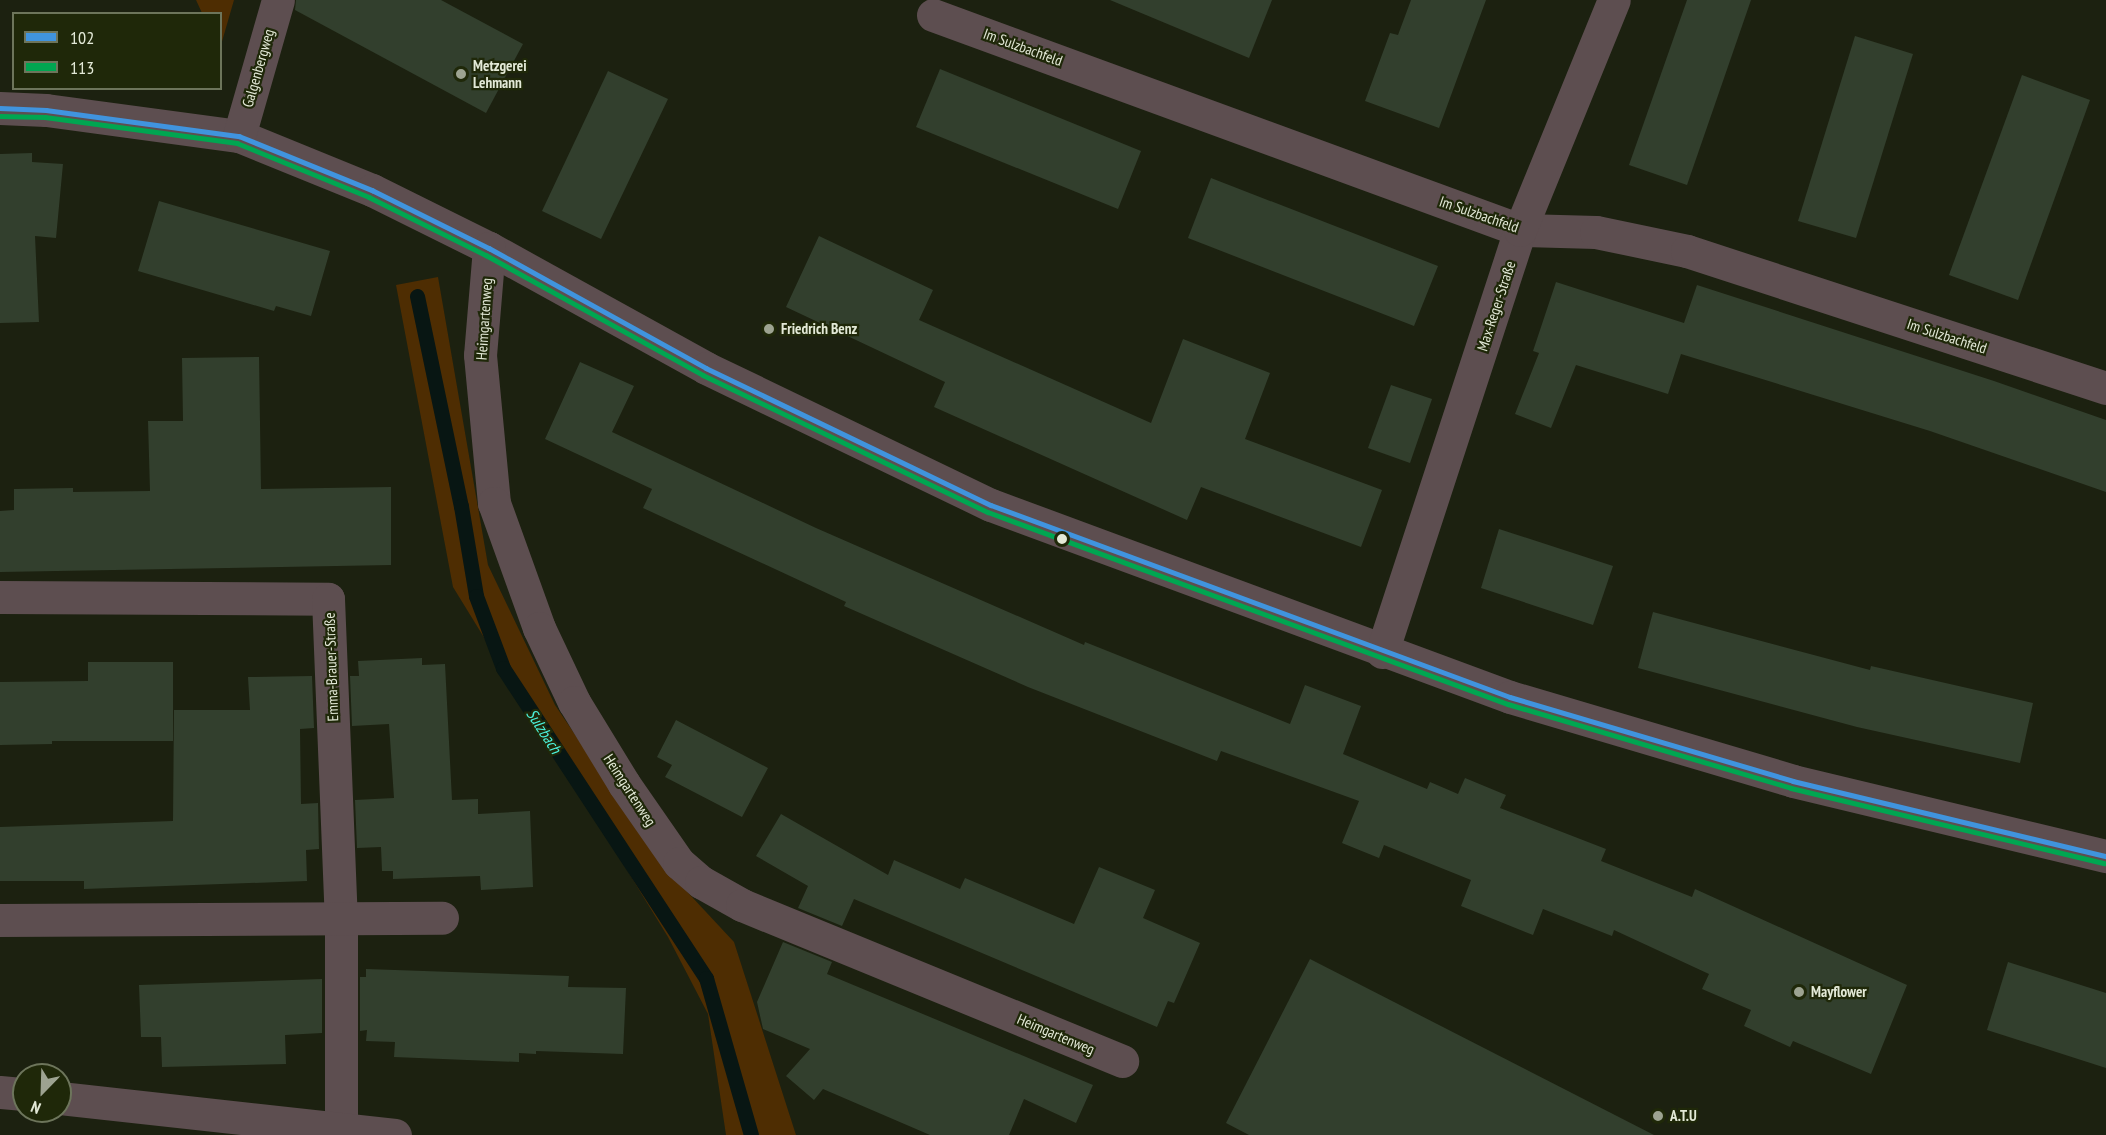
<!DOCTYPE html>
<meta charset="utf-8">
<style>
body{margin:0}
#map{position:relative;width:2106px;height:1135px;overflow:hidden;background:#1c2110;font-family:"PT Sans Narrow",sans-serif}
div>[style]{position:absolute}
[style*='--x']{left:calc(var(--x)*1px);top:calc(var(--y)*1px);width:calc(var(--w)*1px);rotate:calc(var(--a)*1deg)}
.green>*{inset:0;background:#4e2d02}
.stream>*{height:15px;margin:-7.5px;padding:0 7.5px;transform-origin:7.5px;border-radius:7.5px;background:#081613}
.building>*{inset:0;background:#323f2d}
.minor>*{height:33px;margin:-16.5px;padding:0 16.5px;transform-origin:16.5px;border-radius:16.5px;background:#5d4e50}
.bus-1>*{height:4.5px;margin:-2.25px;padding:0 2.25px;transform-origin:2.25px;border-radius:2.25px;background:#4094de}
.bus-2>*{height:4.5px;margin:-2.25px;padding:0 2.25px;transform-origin:2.25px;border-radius:2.25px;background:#00a651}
.dots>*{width:16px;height:16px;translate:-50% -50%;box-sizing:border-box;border:3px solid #1f2809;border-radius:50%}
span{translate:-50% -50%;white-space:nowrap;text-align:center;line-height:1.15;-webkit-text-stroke:4.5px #1f2809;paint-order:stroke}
.street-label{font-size:15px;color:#e3e9d7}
.poi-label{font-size:15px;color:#e3e9d7;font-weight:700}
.left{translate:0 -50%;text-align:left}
.water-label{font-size:16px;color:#4bf2dd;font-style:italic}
.legend{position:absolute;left:12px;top:12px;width:210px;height:78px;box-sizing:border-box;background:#1f2809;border:2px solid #6d755b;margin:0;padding:8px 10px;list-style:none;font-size:18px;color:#e3e9d7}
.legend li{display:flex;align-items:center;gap:12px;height:30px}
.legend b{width:30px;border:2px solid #6d755b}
.north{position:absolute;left:12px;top:1063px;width:60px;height:60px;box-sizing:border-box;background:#1f2809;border:2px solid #6d755b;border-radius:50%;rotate:203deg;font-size:16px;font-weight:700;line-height:24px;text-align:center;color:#e3e9d7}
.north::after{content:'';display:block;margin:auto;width:21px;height:27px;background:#9da391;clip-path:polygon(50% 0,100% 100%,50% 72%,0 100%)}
</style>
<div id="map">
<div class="green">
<i style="clip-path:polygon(196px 0,234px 0,221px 45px,220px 14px,202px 13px)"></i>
<i style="clip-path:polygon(438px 277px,488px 565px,555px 705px,665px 868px,734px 942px,796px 1135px,726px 1135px,708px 1014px,668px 937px,453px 587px,396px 285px)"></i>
</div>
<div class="stream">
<i style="--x:417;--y:296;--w:215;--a:78.2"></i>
<i style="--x:461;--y:506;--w:91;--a:80.5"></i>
<i style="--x:476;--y:596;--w:77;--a:69.4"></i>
<i style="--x:503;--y:668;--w:371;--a:56.8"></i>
<i style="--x:706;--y:978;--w:163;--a:74"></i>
</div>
<div class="building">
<i style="clip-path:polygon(296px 0,441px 0,523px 44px,486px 113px,295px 10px)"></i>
<i style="clip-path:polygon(1110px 0,1272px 0,1249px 58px)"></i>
<i style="clip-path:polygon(1411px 0,1486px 0,1439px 128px,1365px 101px,1390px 33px,1398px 35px)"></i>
<i style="clip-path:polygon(1687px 0,1751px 0,1687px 185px,1629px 165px)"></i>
<i style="clip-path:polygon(1855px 36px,1913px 54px,1856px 238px,1798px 221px)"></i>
<i style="clip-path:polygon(940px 69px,1141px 151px,1118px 209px,916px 127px)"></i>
<i style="clip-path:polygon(608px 71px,668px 99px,601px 239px,542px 211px)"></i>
<i style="clip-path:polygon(2022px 75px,2090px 100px,2018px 300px,1949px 275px)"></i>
<i style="clip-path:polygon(32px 153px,32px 162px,63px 164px,56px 238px,35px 236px,39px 322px,0 323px,0 154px)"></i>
<i style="clip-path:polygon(1211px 178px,1438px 266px,1414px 326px,1188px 238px)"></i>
<i style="clip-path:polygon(159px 201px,330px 251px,311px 316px,276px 306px,274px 311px,138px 271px)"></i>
<i style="clip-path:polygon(819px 236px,933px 290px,919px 320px,1151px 423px,1183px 339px,1270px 373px,1245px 439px,1382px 490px,1361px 547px,1201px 487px,1187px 520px,934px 407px,945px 382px,786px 307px)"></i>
<i style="clip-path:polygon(1556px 282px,1684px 323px,1697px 285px,1994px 381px,2106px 420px,2106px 492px,1930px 431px,1681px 354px,1668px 394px,1576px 365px,1551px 428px,1515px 414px,1539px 353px,1533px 351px)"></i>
<i style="clip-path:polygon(259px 357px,261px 489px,391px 487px,391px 565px,0 572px,0 511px,14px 510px,14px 489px,73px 488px,73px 492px,150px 491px,148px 421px,183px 421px,182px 358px)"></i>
<i style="clip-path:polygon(580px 362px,634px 386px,612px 432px,816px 528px,1084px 645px,1085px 642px,1290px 724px,1305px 685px,1361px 706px,1343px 754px,1427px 789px,1430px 782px,1458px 794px,1465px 778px,1506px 795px,1500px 808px,1606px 849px,1601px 861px,1692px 897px,1695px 889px,1907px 985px,1871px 1074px,1793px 1041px,1790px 1047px,1744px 1026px,1751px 1010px,1702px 989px,1709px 974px,1614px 930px,1612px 936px,1543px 909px,1533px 935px,1461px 906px,1471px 880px,1384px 845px,1379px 858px,1342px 843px,1359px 801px,1221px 751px,1217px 761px,1028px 687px,844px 606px,846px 602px,643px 508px,652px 489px,545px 439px)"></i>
<i style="clip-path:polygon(1391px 385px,1432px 399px,1410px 463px,1368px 448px)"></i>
<i style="clip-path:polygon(1499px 529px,1613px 566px,1593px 625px,1481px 588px)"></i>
<i style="clip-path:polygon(1653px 612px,1870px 670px,1871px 666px,2033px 703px,2020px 763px,1857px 727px,1638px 668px)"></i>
<i style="clip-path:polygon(422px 658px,422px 665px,445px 664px,452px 800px,478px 799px,478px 814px,530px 811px,533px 887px,481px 890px,480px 876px,393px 879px,393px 871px,382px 871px,381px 847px,357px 848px,355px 800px,394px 798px,389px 724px,352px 726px,350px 676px,359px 676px,358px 661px)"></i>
<i style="clip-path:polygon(88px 662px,173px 662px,173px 741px,52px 741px,52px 744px,0 745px,0 682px,88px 681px)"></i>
<i style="clip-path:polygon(312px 676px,314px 728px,300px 729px,301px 804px,318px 803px,319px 849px,306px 850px,307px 881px,84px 889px,84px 881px,0 881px,0 827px,173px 821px,174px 710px,250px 710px,248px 677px)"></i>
<i style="clip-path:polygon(676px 720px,768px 768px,742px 817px,665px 777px,672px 765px,657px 757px)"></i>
<i style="clip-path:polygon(781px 814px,888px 875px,894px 860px,960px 889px,965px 878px,1074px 924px,1099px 867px,1155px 890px,1143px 918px,1200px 943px,1174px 1003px,1168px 1001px,1157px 1027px,854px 899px,842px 926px,798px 908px,808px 886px,756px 856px)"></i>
<i style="clip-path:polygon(783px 942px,832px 962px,827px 974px,1093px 1085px,1076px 1123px,1024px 1099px,1009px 1135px,930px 1135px,823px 1089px,814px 1100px,786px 1076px,810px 1049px,763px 1029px,757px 1002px)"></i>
<i style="clip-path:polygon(1310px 959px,1654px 1135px,1249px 1135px,1226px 1123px)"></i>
<i style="clip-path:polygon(2008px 962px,2106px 993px,2106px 1068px,1987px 1030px)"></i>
<i style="clip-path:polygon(366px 969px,569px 976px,568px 987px,626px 988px,623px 1054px,536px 1051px,536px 1054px,519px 1053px,519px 1062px,394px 1057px,395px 1042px,366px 1041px,367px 1030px,360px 1031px,360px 977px,366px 977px)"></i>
<i style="clip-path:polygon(322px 979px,322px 1033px,285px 1035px,286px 1064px,162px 1067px,161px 1037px,141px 1037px,139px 985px)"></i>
</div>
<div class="minor">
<i style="--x:933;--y:15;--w:625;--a:20.12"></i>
<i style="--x:1520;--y:230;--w:76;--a:1.5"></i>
<i style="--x:1596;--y:232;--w:93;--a:11.8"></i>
<i style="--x:1687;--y:251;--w:441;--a:18.1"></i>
<i style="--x:0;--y:108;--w:46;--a:2.5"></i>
<i style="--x:46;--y:110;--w:195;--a:7.7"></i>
<i style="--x:239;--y:136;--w:144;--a:22.1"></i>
<i style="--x:372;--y:190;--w:131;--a:26.4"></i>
<i style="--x:489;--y:248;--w:248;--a:28.9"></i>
<i style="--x:706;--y:368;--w:316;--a:25.7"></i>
<i style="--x:991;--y:505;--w:553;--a:20.3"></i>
<i style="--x:1510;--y:697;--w:295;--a:16.5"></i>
<i style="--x:1793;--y:781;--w:322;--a:13.5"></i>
<i style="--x:239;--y:136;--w:141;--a:-74"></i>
<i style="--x:489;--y:248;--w:107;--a:94.8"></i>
<i style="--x:480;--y:355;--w:149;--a:84.6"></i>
<i style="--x:494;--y:503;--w:133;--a:70.2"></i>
<i style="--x:539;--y:628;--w:82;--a:64.7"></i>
<i style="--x:574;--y:702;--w:96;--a:58.6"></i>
<i style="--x:624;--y:784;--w:96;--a:55.2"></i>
<i style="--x:679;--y:863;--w:29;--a:41"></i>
<i style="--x:701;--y:882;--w:47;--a:29.3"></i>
<i style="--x:742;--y:905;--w:411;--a:22.3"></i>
<i style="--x:0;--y:597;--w:328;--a:0.3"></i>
<i style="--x:328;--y:599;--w:320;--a:87.7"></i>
<i style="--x:341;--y:919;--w:210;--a:90"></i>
<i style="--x:1382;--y:652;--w:444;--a:-71.9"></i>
<i style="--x:1520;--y:230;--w:248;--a:-67.8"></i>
<i style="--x:0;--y:920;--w:442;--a:-0.3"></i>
<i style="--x:0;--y:1092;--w:24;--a:5"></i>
<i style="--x:60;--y:1098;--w:337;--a:6.3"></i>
</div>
<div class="bus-1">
<i style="--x:0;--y:108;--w:46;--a:2.5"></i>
<i style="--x:46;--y:110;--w:195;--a:7.7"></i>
<i style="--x:239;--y:136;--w:144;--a:22.1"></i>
<i style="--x:372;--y:190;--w:131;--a:26.4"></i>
<i style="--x:489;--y:248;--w:248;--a:28.9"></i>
<i style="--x:706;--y:368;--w:316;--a:25.7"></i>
<i style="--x:991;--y:505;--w:553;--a:20.3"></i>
<i style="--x:1510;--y:697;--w:295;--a:16.5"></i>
<i style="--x:1793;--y:781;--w:322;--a:13.5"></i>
</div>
<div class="bus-2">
<i style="--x:0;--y:116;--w:45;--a:1.3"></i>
<i style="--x:45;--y:117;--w:194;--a:7.7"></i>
<i style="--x:237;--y:143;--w:143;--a:22.2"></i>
<i style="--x:369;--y:197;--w:131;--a:26.4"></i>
<i style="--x:486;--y:255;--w:248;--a:28.9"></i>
<i style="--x:703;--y:375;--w:316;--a:25.7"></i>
<i style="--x:988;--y:512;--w:554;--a:20.27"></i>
<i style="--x:1508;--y:704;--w:295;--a:16.5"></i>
<i style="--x:1791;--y:788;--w:322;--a:13.5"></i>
</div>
<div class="dots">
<i style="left:461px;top:74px;background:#9da391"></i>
<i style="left:769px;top:329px;background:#9da391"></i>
<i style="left:1062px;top:539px;background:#e3e9d7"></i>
<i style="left:1799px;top:992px;background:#9da391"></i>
<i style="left:1658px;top:1116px;background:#9da391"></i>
</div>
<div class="street-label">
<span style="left:1023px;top:47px;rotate:20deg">Im Sulzbachfeld</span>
<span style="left:258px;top:68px;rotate:-74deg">Galgenbergweg</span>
<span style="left:1479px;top:214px;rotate:19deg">Im Sulzbachfeld</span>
<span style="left:1496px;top:306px;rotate:-72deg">Max-Reger-Straße</span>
<span style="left:484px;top:319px;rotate:-86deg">Heimgartenweg</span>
<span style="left:1947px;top:336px;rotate:18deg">Im Sulzbachfeld</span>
<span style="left:331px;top:667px;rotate:-92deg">Emma-Brauer-Straße</span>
<span style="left:630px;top:790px;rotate:57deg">Heimgartenweg</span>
<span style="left:1056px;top:1034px;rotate:23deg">Heimgartenweg</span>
</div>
<div class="poi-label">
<span class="left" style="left:473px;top:74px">Metzgerei<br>Lehmann</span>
<span class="left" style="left:781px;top:329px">Friedrich Benz</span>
<span class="left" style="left:1811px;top:992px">Mayflower</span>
<span class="left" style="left:1670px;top:1116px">A.T.U</span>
</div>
<div class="water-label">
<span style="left:544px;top:731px;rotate:57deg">Sulzbach</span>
</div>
<ul class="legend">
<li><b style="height:8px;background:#4094de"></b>102</li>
<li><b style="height:8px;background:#00a651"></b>113</li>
</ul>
<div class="north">N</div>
</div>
